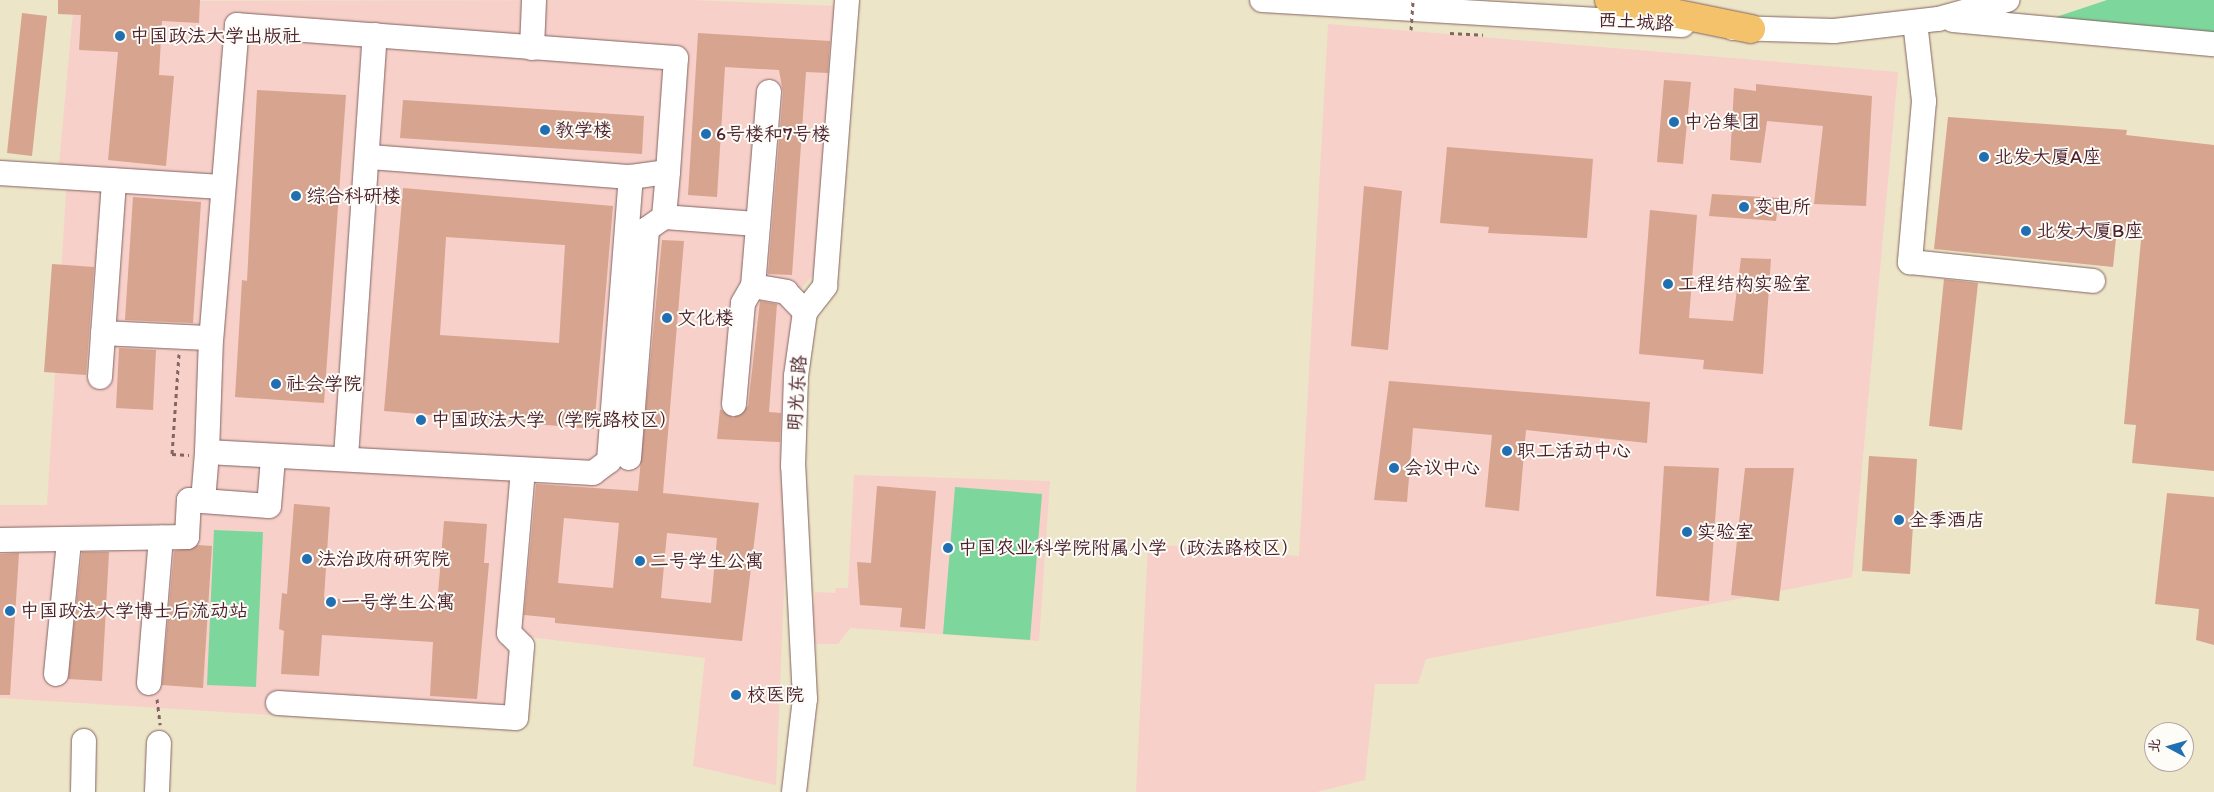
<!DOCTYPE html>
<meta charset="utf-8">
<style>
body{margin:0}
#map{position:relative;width:2214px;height:792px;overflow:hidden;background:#ede5c7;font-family:Itim,"LXGW WenKai TC",sans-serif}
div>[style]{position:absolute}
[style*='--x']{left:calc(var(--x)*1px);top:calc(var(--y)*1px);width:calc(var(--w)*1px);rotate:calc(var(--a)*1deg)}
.built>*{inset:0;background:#f7d0c9}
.green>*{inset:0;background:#7dd79c}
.building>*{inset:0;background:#d7a48f}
.path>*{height:3px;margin-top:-1.5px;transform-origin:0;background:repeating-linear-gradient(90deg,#836462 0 4px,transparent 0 8px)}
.roads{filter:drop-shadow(0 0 1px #836462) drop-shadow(0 0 1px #836462)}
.minor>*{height:24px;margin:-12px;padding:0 12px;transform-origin:12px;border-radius:12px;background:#fff}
.highway>*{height:28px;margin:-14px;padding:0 14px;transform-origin:14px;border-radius:14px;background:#f3c26a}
.path-bridge>*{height:3px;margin-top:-1.5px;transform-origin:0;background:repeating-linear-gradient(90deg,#836462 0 4px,transparent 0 8px)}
.dots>*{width:14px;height:14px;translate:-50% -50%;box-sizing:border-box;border:2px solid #fdfcf7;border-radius:50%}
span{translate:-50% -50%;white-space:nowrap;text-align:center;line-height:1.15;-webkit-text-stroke:4px #fdfcf7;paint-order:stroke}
.street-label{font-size:19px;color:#4a1f2b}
.poi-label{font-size:19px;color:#4a1f2b}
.left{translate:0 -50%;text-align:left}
.north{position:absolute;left:2144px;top:722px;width:50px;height:50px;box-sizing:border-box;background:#fdfcf7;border:1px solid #b5a4a5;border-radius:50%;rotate:276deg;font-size:14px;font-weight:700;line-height:20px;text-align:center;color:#4a1f2b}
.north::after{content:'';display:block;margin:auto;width:18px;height:22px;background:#1f6fb2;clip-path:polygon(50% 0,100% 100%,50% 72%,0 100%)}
</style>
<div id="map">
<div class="built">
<i style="clip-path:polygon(691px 0,837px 6px,819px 268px,801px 289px,793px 372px,776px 785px,693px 766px,705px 658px,520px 636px,512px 730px,0 698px,0 505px,47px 505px,67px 176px,59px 165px,74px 1px)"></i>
<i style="clip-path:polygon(1328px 24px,1898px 72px,1852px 577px,1426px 659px,1418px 684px,1375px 684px,1365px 780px,1317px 792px,1136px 792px,1148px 544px,1299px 556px)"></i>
<i style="clip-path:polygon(854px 475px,1050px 481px,1039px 641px,850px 628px,838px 644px,809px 644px,815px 592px,835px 593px,836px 588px,848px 588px)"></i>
</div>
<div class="green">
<i style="clip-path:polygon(2107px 0,2214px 0,2214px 34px,2047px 20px)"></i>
<i style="clip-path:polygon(955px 487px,1042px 494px,1030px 640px,943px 634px)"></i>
<i style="clip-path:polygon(214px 530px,263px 532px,256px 687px,207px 685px)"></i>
</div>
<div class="building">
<i style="clip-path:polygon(58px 0,200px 0,199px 23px,162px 21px,159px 75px,174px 76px,166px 166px,108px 160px,118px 52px,79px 50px,81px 15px,58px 14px)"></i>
<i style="clip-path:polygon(22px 13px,47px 16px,32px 156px,7px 153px)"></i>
<i style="clip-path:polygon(698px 33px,830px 41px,828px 73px,806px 72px,792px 275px,768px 274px,783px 93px,779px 70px,725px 67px,717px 197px,688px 195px)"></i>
<i style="clip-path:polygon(1664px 80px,1691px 82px,1683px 164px,1657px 162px)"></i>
<i style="clip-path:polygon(1756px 84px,1872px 96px,1866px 206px,1814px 204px,1823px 126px,1767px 121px,1761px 163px,1730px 160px,1734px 88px,1756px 91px)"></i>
<i style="clip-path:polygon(257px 90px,346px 95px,324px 403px,235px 397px,242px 280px,247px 281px)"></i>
<i style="clip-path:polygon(403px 100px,644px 116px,642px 154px,400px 138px)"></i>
<i style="clip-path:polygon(1948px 117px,2127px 130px,2126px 135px,2214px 145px,2214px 471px,2132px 463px,2136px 425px,2124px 424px,2141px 240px,2116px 238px,2113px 267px,1934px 249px)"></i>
<i style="clip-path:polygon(1447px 147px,1593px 159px,1587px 238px,1488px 233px,1489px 227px,1440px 223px)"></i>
<i style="clip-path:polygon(1364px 186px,1402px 191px,1388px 350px,1351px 346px)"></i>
<i style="clip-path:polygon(evenodd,403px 188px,613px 206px,594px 429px,384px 411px,403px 188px,446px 237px,565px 245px,559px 343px,440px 335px,446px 237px)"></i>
<i style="clip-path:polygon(1712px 194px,1779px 198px,1776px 221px,1709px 216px)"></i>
<i style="clip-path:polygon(133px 197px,201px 202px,193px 323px,125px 320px)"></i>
<i style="clip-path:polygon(1650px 210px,1697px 215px,1689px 318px,1733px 321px,1741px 258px,1771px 259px,1763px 374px,1703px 369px,1704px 360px,1639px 354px)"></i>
<i style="clip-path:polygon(evenodd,662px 240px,684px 241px,663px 493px,759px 503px,742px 641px,555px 623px,555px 618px,524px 615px,536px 484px,638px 491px,662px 240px,564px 518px,619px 523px,613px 588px,558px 583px,564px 518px,662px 240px,667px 533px,717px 538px,711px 603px,661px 598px,667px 533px)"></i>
<i style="clip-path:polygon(52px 264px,94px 267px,86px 375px,44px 372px)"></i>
<i style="clip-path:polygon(1944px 279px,1978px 283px,1962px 430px,1929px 426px)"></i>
<i style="clip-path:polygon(760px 301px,777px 304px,769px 412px,781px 413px,780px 442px,717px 439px,720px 409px,733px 418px,748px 406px)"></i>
<i style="clip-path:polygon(119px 348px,156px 350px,153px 410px,116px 408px)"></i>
<i style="clip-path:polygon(1389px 381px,1650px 402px,1647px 443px,1526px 430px,1519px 511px,1485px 507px,1492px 435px,1413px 428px,1407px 502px,1374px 500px)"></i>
<i style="clip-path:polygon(1869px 456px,1917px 459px,1910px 574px,1862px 571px)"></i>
<i style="clip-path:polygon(1664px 466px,1719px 468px,1709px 601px,1656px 596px)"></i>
<i style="clip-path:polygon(1745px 468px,1794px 468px,1779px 601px,1731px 595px)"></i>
<i style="clip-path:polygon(877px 486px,936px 491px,925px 629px,900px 627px,902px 608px,860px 605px,857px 562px,871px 563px)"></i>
<i style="clip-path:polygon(2167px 493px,2214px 497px,2214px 645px,2196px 640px,2199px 609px,2155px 604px)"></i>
<i style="clip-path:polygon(294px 504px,330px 507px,324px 598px,437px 606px,444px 521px,487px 524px,484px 563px,489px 563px,477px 699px,430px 696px,433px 642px,322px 635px,319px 676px,281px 674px,284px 631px,279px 629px,282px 593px,287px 594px)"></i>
<i style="clip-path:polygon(198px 545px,212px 546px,203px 688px,162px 685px,174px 551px)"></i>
<i style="clip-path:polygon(82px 552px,109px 552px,102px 681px,68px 679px)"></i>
<i style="clip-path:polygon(19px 553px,10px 695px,0 695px,0 554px)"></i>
</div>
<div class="path">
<i style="--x:1450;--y:33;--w:33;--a:3"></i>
<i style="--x:179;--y:354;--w:100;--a:94"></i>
<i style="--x:172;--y:454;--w:17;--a:3"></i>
<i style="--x:157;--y:699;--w:26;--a:83"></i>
</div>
<div class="roads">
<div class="minor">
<i style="--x:1262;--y:0;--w:421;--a:3.4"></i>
<i style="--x:1953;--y:20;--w:262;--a:5.3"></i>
<i style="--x:1915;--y:22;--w:80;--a:83.5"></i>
<i style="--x:1924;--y:101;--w:162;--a:95"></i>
<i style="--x:1910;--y:262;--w:184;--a:5.9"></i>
<i style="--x:1733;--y:28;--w:101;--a:1.7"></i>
<i style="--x:1834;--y:31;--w:105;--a:-6.6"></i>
<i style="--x:1938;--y:19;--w:72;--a:-15.4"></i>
<i style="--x:532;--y:48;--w:48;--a:-87.6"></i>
<i style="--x:769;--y:92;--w:195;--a:94.7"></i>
<i style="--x:753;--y:286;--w:34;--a:10"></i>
<i style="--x:786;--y:292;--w:28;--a:46"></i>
<i style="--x:369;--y:157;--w:263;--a:4.4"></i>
<i style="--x:0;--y:173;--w:222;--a:3.6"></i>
<i style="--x:664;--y:217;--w:45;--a:-84.9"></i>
<i style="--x:668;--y:172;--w:114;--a:-86"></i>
<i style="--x:676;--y:58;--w:440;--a:-175.7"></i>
<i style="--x:237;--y:25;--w:314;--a:94.7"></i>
<i style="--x:211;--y:338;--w:114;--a:92"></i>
<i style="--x:207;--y:452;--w:387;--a:3.1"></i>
<i style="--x:593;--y:473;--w:20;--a:-37"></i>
<i style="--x:609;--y:461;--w:285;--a:-85.6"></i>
<i style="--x:631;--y:177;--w:37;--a:-8"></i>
<i style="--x:103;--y:333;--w:108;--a:2.7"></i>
<i style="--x:100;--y:377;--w:197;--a:-85.9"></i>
<i style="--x:734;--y:404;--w:101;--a:-84.9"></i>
<i style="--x:743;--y:303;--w:20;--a:-60"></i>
<i style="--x:346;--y:457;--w:423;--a:-86.1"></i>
<i style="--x:629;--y:458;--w:230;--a:-85.5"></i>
<i style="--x:647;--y:229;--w:21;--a:-35"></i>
<i style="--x:664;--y:217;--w:94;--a:4.3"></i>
<i style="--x:203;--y:501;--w:49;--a:-85.3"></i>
<i style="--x:0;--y:540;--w:187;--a:-0.9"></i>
<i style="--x:187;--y:537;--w:37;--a:-87"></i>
<i style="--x:189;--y:500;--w:80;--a:4.3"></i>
<i style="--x:269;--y:506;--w:48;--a:-85.2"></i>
<i style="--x:56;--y:674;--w:134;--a:-84.4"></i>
<i style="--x:149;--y:683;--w:146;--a:-85.3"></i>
<i style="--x:278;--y:703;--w:238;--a:3.6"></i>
<i style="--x:516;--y:718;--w:72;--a:-85.2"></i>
<i style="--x:522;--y:646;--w:18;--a:-135"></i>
<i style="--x:509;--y:633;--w:164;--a:-85.1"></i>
<i style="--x:83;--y:792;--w:51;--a:-88.9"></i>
<i style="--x:157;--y:792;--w:49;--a:-87.7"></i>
<i style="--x:794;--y:792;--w:94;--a:-83.3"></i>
<i style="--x:805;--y:699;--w:233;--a:-92.9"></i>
<i style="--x:793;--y:466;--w:90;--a:-88.1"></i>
<i style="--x:796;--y:376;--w:65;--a:-82"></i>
<i style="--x:805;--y:312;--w:33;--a:-52"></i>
<i style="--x:825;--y:286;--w:287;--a:-85.6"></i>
</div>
<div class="highway">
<i style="--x:1609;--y:0;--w:145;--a:11.5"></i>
</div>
</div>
<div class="path-bridge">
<i style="--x:1411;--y:30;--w:30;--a:-86"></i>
</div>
<div class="dots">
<i style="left:120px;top:36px;background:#1f6fb2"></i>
<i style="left:1674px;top:122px;background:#1f6fb2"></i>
<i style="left:545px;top:130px;background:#1f6fb2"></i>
<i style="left:706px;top:134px;background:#1f6fb2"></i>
<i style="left:1984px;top:157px;background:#1f6fb2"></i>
<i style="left:296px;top:196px;background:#1f6fb2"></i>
<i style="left:1744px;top:207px;background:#1f6fb2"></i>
<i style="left:2026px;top:231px;background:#1f6fb2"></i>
<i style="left:1668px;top:284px;background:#1f6fb2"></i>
<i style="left:667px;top:318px;background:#1f6fb2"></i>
<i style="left:276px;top:384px;background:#1f6fb2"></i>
<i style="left:421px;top:420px;background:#1f6fb2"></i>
<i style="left:1507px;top:451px;background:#1f6fb2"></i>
<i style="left:1394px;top:468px;background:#1f6fb2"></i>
<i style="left:1899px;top:520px;background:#1f6fb2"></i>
<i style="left:1687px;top:532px;background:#1f6fb2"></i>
<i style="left:948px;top:548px;background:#1f6fb2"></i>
<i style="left:307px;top:559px;background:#1f6fb2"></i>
<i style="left:640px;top:561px;background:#1f6fb2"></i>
<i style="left:331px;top:602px;background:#1f6fb2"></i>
<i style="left:10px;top:611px;background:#1f6fb2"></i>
<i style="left:736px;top:695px;background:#1f6fb2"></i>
</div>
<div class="street-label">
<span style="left:1636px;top:22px;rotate:3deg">西土城路</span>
<span style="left:797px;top:393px;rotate:-86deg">明光东路</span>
</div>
<div class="poi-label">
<span class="left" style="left:130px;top:36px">中国政法大学出版社</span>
<span class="left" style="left:1684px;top:122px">中冶集团</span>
<span class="left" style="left:555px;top:130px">教学楼</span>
<span class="left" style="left:716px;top:134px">6号楼和7号楼</span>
<span class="left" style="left:1994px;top:157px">北发大厦A座</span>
<span class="left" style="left:306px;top:196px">综合科研楼</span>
<span class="left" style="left:1754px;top:207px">变电所</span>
<span class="left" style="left:2036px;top:231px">北发大厦B座</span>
<span class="left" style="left:1678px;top:284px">工程结构实验室</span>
<span class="left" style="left:677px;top:318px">文化楼</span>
<span class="left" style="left:286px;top:384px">社会学院</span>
<span class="left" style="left:431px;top:420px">中国政法大学（学院路校区）</span>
<span class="left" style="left:1517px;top:451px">职工活动中心</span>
<span class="left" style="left:1404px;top:468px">会议中心</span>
<span class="left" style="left:1909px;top:520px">全季酒店</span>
<span class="left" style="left:1697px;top:532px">实验室</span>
<span class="left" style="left:958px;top:548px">中国农业科学院附属小学（政法路校区）</span>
<span class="left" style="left:317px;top:559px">法治政府研究院</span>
<span class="left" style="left:650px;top:561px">二号学生公寓</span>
<span class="left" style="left:341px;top:602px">一号学生公寓</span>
<span class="left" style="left:20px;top:611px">中国政法大学博士后流动站</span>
<span class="left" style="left:747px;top:695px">校医院</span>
</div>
<div class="north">北</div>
</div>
